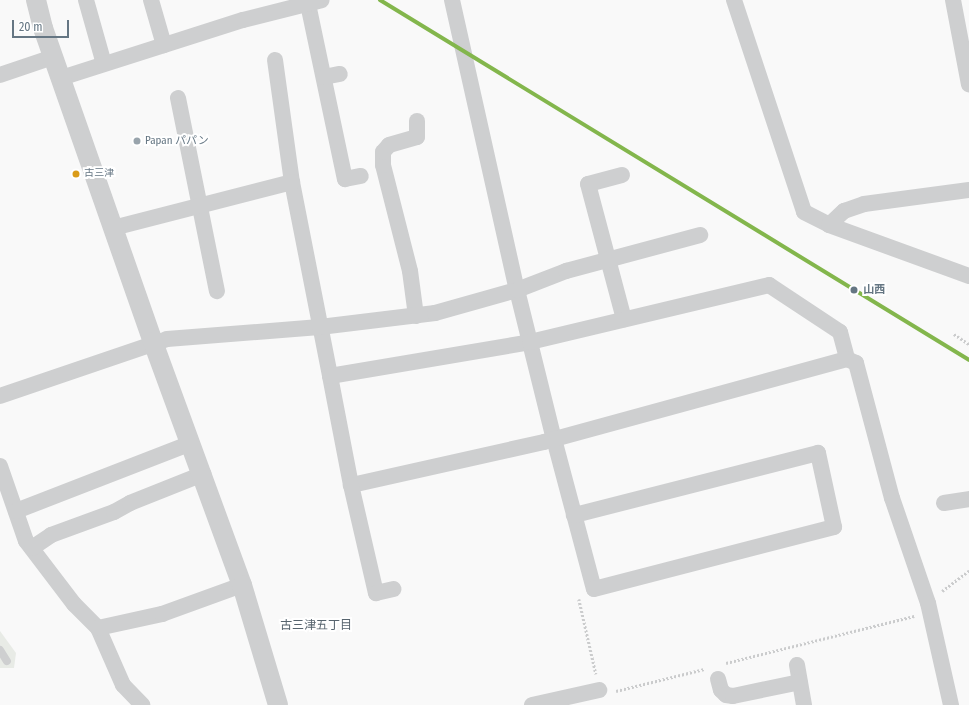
<!DOCTYPE html>
<meta charset="utf-8">
<style>
body{margin:0}
#map{position:relative;width:969px;height:705px;overflow:hidden;background:#f9f9f9;font-family:"Fira Sans Condensed","Noto Sans JP",sans-serif}
div>[style]{position:absolute}
[style*='--x']{left:calc(var(--x)*1px);top:calc(var(--y)*1px);width:calc(var(--w)*1px);rotate:calc(var(--a)*1deg)}
.green>*{inset:0;background:#e8ebe6}
.path>*{height:2.5px;margin-top:-1.25px;transform-origin:0;background:repeating-linear-gradient(90deg,#cbcccd 0 2px,transparent 0 4px)}
.service>*{height:8px;margin:-4px;padding:0 4px;transform-origin:4px;border-radius:4px;background:#cecfd0}
.minor>*{height:16px;margin:-8px;padding:0 8px;transform-origin:8px;border-radius:8px;background:#cecfd0}
.tertiary>*{height:20px;margin:-10px;padding:0 10px;transform-origin:10px;border-radius:10px;background:#cecfd0}
.rail-1>*{height:4px;margin:-2px;padding:0 2px;transform-origin:2px;border-radius:2px;background:#83b64c}
.dots>*{width:11px;height:11px;translate:-50% -50%;box-sizing:border-box;border:2px solid #fff;border-radius:50%}
span{translate:-50% -50%;white-space:nowrap;text-align:center;line-height:1.15;-webkit-text-stroke:4px #fff;paint-order:stroke}
.bus-label{font-size:10px;color:#657683}
.left{translate:0 -50%;text-align:left}
.poi-label{font-size:11px;color:#657683}
.stop-label{font-size:11px;color:#657683;font-weight:700}
.neighbourhood-label{font-size:12px;color:#57646e}
.scale{position:absolute;left:12px;top:20px;width:57px;height:18px;box-sizing:border-box;border:2px solid #657683;border-top:0;padding-left:5px;font-size:12px;line-height:14px;white-space:nowrap;color:#657683;-webkit-text-stroke:3px #fff;paint-order:stroke}
</style>
<div id="map">
<div class="green">
<i style="clip-path:polygon(0 631px,16px 653px,14px 668px,0 668px)"></i>
</div>
<div class="path">
<i style="--x:954;--y:334;--w:18;--a:34"></i>
<i style="--x:942;--y:591;--w:34;--a:-37"></i>
<i style="--x:579;--y:599;--w:77;--a:77.2"></i>
<i style="--x:726;--y:663;--w:194;--a:-14"></i>
<i style="--x:616;--y:691;--w:91;--a:-14"></i>
</div>
<div class="service">
<i style="--x:0;--y:650;--w:13;--a:58"></i>
</div>
<div class="minor">
<i style="--x:86;--y:0;--w:66;--a:74.3"></i>
<i style="--x:151;--y:0;--w:47;--a:73.9"></i>
<i style="--x:452;--y:0;--w:297;--a:77.4"></i>
<i style="--x:517;--y:290;--w:154;--a:76.1"></i>
<i style="--x:554;--y:439;--w:155;--a:75.1"></i>
<i style="--x:594;--y:589;--w:248;--a:-14.5"></i>
<i style="--x:834;--y:527;--w:76;--a:-102.2"></i>
<i style="--x:818;--y:453;--w:252;--a:165.7"></i>
<i style="--x:734;--y:0;--w:223;--a:71.7"></i>
<i style="--x:804;--y:212;--w:28;--a:27"></i>
<i style="--x:829;--y:225;--w:149;--a:20"></i>
<i style="--x:953;--y:0;--w:86;--a:79.3"></i>
<i style="--x:308;--y:4;--w:179;--a:78.1"></i>
<i style="--x:345;--y:179;--w:16;--a:-11"></i>
<i style="--x:275;--y:60;--w:123;--a:82.1"></i>
<i style="--x:292;--y:182;--w:198;--a:78.9"></i>
<i style="--x:0;--y:75;--w:56;--a:-18.8"></i>
<i style="--x:324;--y:77;--w:16;--a:-11"></i>
<i style="--x:61;--y:78;--w:191;--a:-17.7"></i>
<i style="--x:243;--y:20;--w:81;--a:-14.2"></i>
<i style="--x:178;--y:98;--w:197;--a:78.6"></i>
<i style="--x:622;--y:175;--w:35;--a:165"></i>
<i style="--x:588;--y:184;--w:140;--a:75.1"></i>
<i style="--x:829;--y:225;--w:21;--a:-43"></i>
<i style="--x:844;--y:211;--w:21;--a:-19"></i>
<i style="--x:864;--y:204;--w:106;--a:-7.6"></i>
<i style="--x:113;--y:228;--w:185;--a:-14.4"></i>
<i style="--x:769;--y:285;--w:85;--a:33.5"></i>
<i style="--x:840;--y:332;--w:28;--a:75"></i>
<i style="--x:847;--y:359;--w:314;--a:164.7"></i>
<i style="--x:544;--y:442;--w:198;--a:167.4"></i>
<i style="--x:351;--y:485;--w:111;--a:-100.9"></i>
<i style="--x:330;--y:376;--w:203;--a:-9.6"></i>
<i style="--x:530;--y:342;--w:246;--a:-13.4"></i>
<i style="--x:416;--y:316;--w:45;--a:-97.6"></i>
<i style="--x:410;--y:271;--w:109;--a:-104.3"></i>
<i style="--x:383;--y:165;--w:13;--a:-90"></i>
<i style="--x:383;--y:152;--w:9;--a:-49"></i>
<i style="--x:389;--y:145;--w:29;--a:-16"></i>
<i style="--x:417;--y:137;--w:16;--a:-90"></i>
<i style="--x:847;--y:359;--w:10;--a:24"></i>
<i style="--x:856;--y:363;--w:140;--a:75.1"></i>
<i style="--x:892;--y:498;--w:111;--a:71.1"></i>
<i style="--x:928;--y:603;--w:105;--a:77.3"></i>
<i style="--x:0;--y:396;--w:176;--a:-18.8"></i>
<i style="--x:167;--y:339;--w:153;--a:-4.5"></i>
<i style="--x:320;--y:327;--w:116;--a:-6.9"></i>
<i style="--x:435;--y:313;--w:85;--a:-15.7"></i>
<i style="--x:517;--y:290;--w:53;--a:-21.2"></i>
<i style="--x:566;--y:271;--w:139;--a:-15"></i>
<i style="--x:0;--y:466;--w:79;--a:70.9"></i>
<i style="--x:26;--y:541;--w:79;--a:52.7"></i>
<i style="--x:74;--y:604;--w:34;--a:45"></i>
<i style="--x:98;--y:628;--w:62;--a:66.3"></i>
<i style="--x:123;--y:685;--w:28;--a:46"></i>
<i style="--x:351;--y:485;--w:111;--a:77"></i>
<i style="--x:376;--y:593;--w:18;--a:-13"></i>
<i style="--x:944;--y:503;--w:25;--a:-9"></i>
<i style="--x:16;--y:511;--w:188;--a:-21.2"></i>
<i style="--x:32;--y:548;--w:23;--a:-34"></i>
<i style="--x:51;--y:535;--w:67;--a:-20.1"></i>
<i style="--x:114;--y:512;--w:18;--a:-29"></i>
<i style="--x:130;--y:503;--w:79;--a:-21.7"></i>
<i style="--x:98;--y:628;--w:66;--a:-12.3"></i>
<i style="--x:162;--y:614;--w:85;--a:-19.9"></i>
<i style="--x:797;--y:665;--w:41;--a:80.1"></i>
<i style="--x:718;--y:679;--w:11;--a:75"></i>
<i style="--x:721;--y:690;--w:7;--a:45"></i>
<i style="--x:726;--y:695;--w:7;--a:8"></i>
<i style="--x:733;--y:696;--w:68;--a:-11.8"></i>
<i style="--x:532;--y:705;--w:69;--a:-12.6"></i>
</div>
<div class="tertiary">
<i style="--x:36;--y:0;--w:29;--a:76"></i>
<i style="--x:43;--y:28;--w:333;--a:70.7"></i>
<i style="--x:153;--y:342;--w:259;--a:69.9"></i>
<i style="--x:242;--y:585;--w:125;--a:73.3"></i>
</div>
<div class="rail-1">
<i style="--x:380;--y:0;--w:690;--a:31.43"></i>
</div>
<div class="dots">
<i style="left:137px;top:141px;background:#99a4ac"></i>
<i style="left:76px;top:174px;background:#da9c1a"></i>
<i style="left:854px;top:290px;background:#657683"></i>
</div>
<div class="bus-label">
<span class="left" style="left:84px;top:174px">古三津</span>
</div>
<div class="poi-label">
<span class="left" style="left:145px;top:141px">Papan パパン</span>
</div>
<div class="stop-label">
<span class="left" style="left:863px;top:290px">山西</span>
</div>
<div class="neighbourhood-label">
<span style="left:316px;top:626px">古三津五丁目</span>
</div>
<div class="scale">20 m</div>
</div>
